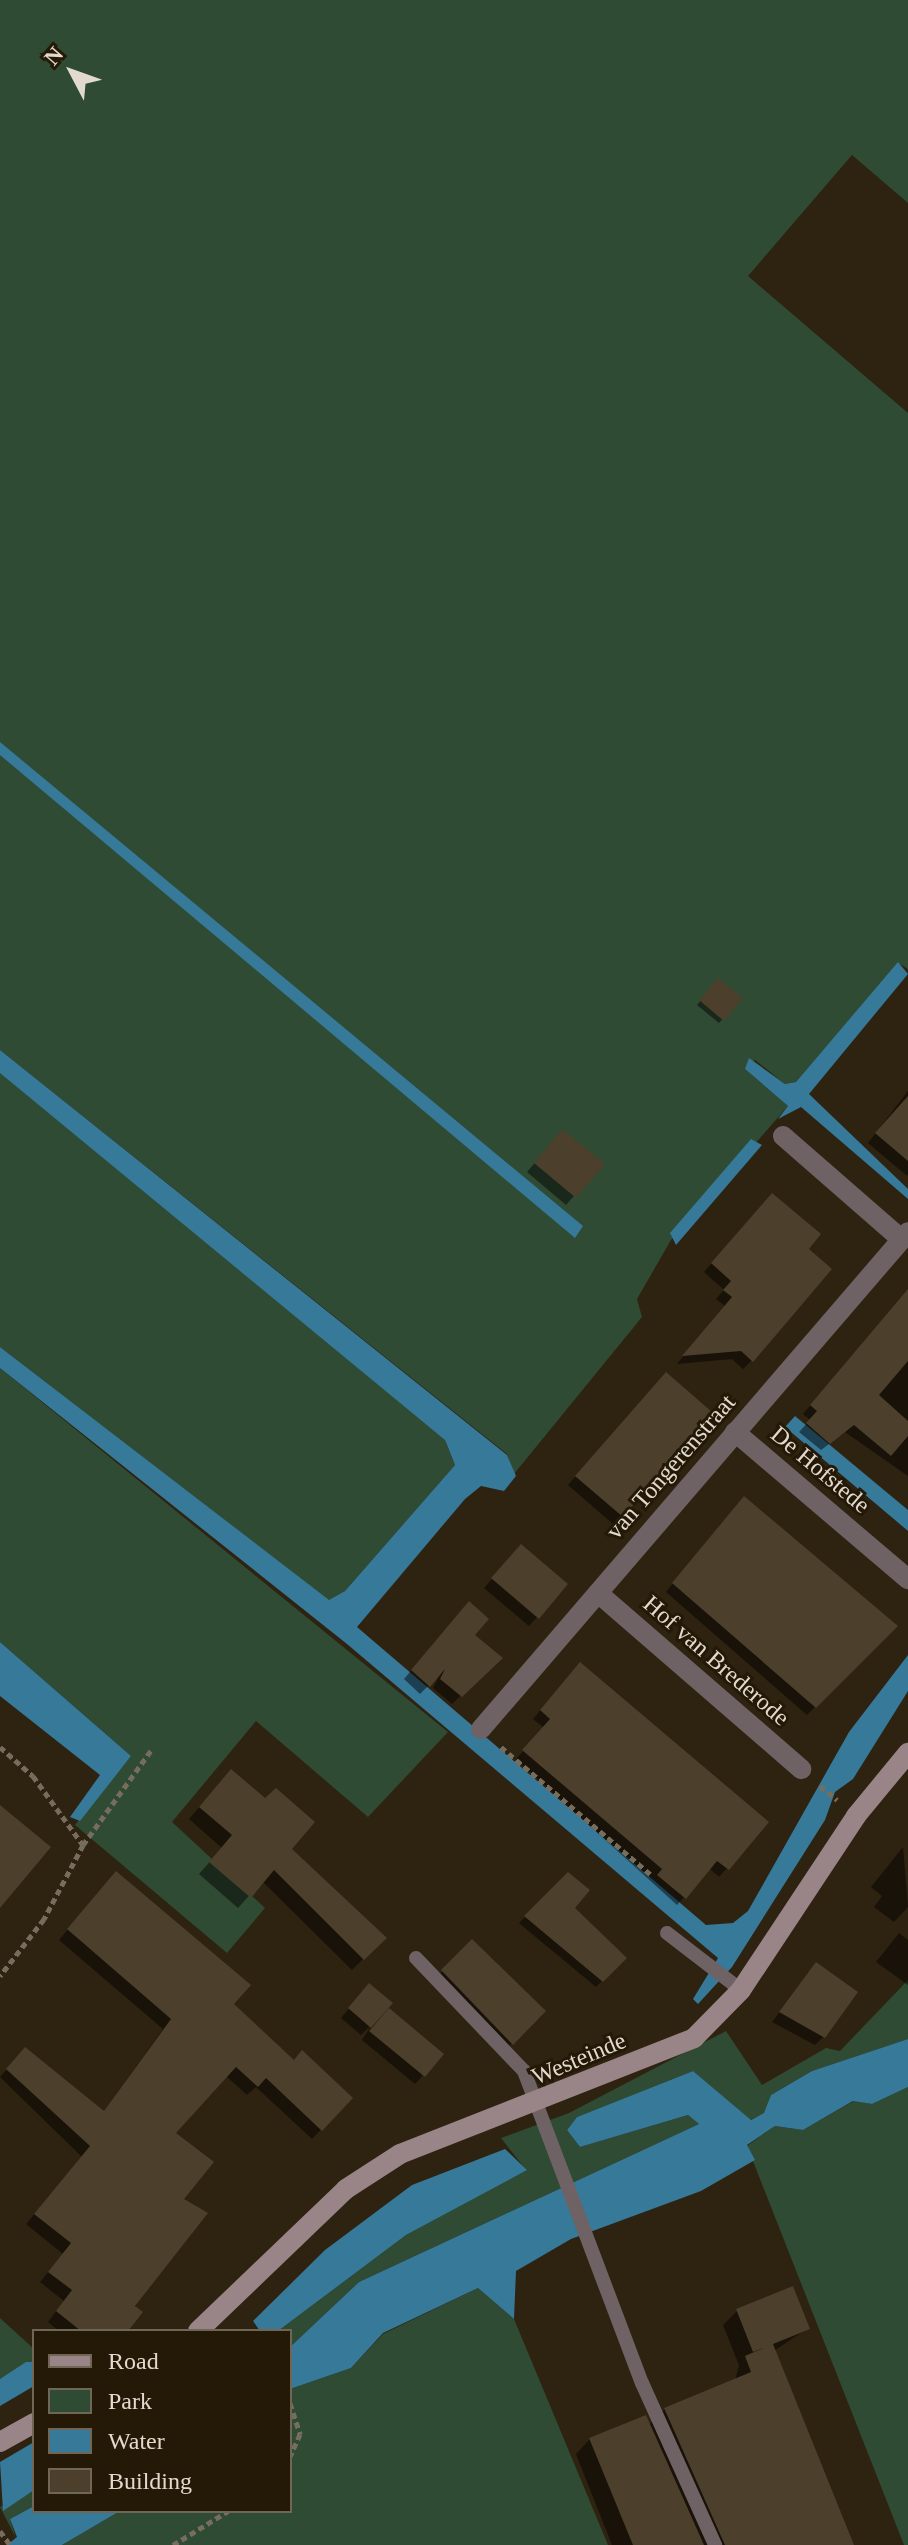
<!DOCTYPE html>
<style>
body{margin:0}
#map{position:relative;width:908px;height:2545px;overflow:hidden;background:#2e2210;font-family:"Times New Roman",serif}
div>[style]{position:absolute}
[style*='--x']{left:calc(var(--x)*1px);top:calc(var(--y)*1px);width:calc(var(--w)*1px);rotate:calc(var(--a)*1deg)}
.green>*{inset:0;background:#2f4b33}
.water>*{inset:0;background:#367999}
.shadow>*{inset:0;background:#0007}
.building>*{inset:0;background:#4c402c}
.path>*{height:5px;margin-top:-2.5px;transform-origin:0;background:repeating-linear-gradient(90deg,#776d5d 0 6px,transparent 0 10px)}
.lane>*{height:14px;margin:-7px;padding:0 7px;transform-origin:7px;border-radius:7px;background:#6f6264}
.street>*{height:20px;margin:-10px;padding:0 10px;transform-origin:10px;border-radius:10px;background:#6f6264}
.secondary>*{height:20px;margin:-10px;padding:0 10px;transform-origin:10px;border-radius:10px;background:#998588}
span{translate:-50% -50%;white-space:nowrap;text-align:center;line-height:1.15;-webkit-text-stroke:6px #241906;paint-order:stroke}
.street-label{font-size:24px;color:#e2dacf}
.legend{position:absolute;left:32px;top:2329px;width:260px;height:184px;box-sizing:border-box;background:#241906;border:2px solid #706656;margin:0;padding:10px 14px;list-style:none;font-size:24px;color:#e2dacf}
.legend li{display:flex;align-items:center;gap:16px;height:40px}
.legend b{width:40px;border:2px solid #706656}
.north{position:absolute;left:32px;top:32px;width:80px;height:80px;-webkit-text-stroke:6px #241906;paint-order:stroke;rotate:311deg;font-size:22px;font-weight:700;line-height:32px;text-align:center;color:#e2dacf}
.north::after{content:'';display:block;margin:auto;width:28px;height:36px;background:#e2dacf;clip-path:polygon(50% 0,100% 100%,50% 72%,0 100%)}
</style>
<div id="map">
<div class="green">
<i style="clip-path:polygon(0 0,908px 0,908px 203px,852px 155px,748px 276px,908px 413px,908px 969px,898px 963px,796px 1082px,785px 1084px,755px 1060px,745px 1069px,788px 1106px,671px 1240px,637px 1299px,642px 1317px,514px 1474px,507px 1454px,0 1050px)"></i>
<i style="clip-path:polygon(0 1064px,487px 1460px,446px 1443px,455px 1465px,345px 1591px,329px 1601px,0 1347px)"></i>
<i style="clip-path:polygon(0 1368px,448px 1732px,368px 1817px,256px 1721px,172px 1822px,265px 1908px,227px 1953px,75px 1825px,131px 1756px,0 1642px)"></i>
<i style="clip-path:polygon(908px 1980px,908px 2039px,812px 2071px,771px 2095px,765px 2113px,750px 2120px,693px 2071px,577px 2117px,567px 2130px,580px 2147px,688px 2115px,699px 2124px,359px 2282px,290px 2347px,290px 2331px,278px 2331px,406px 2235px,526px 2170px,501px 2138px,569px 2113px,726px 2031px,762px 2085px,826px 2048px,840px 2051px)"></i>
<i style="clip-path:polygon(908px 2087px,908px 2545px,904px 2545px,747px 2146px,775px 2126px,803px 2130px,854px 2101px,872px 2104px)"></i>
<i style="clip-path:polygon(478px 2288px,514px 2319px,608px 2545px,62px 2545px,120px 2511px,290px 2511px,290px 2389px,351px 2368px,383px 2334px)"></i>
<i style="clip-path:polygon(0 2318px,34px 2349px,34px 2362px,0 2379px)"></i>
<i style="clip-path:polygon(34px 2490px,34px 2506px,10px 2519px,16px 2538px,0 2507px)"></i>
</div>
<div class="water">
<i style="clip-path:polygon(0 742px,583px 1226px,575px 1238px,0 755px)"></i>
<i style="clip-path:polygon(898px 962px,908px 974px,809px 1094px,908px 1189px,908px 1199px,801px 1107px,778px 1119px,788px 1106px,745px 1069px,749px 1058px,785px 1084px,796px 1082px)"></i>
<i style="clip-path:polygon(0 1050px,507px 1455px,516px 1476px,504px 1491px,481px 1486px,465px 1499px,357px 1627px,706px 1925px,733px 1923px,748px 1911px,849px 1732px,908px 1655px,908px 1691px,853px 1779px,835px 1792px,825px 1820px,732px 1967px,698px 2004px,693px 1999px,718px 1958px,347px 1644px,0 1368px,0 1347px,329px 1600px,345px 1591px,455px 1465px,445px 1440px,0 1073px)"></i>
<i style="clip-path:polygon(751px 1139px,762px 1145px,676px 1245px,670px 1233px)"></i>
<i style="clip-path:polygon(795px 1416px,908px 1510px,908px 1531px,785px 1427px)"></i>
<i style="clip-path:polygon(0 1642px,131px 1756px,80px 1821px,70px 1817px,100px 1775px,0 1696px)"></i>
<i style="clip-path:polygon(908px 2039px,908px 2087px,872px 2104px,853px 2101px,803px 2130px,775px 2126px,747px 2145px,755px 2160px,701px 2191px,571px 2239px,516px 2271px,514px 2319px,478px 2288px,383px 2333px,351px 2368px,290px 2389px,290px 2347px,359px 2282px,699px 2124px,688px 2115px,580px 2147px,567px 2130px,577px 2117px,693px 2071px,751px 2120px,764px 2113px,771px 2095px,812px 2071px)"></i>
<i style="clip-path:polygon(505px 2149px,527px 2170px,406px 2235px,278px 2331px,260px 2331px,253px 2321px,325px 2250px,412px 2185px)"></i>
<i style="clip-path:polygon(26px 2362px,34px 2362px,34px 2386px,0 2406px,0 2379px)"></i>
<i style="clip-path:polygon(34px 2442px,34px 2490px,3px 2511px,0 2462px)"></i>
<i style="clip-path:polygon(34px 2506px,34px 2511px,120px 2511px,62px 2545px,7px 2545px,17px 2537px,10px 2519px)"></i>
</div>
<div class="shadow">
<i style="clip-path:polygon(718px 980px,740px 998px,719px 1023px,697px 1005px)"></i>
<i style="clip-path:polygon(908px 1091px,908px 1174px,907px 1176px,868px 1143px)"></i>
<i style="clip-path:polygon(554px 1140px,602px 1164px,566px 1205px,527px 1172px)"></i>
<i style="clip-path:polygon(764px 1204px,806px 1249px,752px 1360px,743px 1369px,732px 1359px,677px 1364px,725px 1306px,716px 1299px,724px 1290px,704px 1272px)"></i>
<i style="clip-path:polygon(908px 1291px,908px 1476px,845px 1432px,821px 1450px,799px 1432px,810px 1420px,803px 1414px)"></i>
<i style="clip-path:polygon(657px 1384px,622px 1515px,613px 1524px,568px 1485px)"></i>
<i style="clip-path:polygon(737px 1506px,895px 1626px,807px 1715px,666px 1592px)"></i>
<i style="clip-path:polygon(513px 1555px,565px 1585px,529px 1626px,484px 1588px)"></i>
<i style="clip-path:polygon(461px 1612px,472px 1635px,500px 1658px,452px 1704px,433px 1688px,440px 1674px,420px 1694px,404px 1679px)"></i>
<i style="clip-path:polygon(573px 1672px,767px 1823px,719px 1877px,709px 1868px,677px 1905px,516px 1759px,544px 1728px,533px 1719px)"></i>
<i style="clip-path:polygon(220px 1783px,384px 1938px,352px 1970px,262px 1881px,238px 1908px,199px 1874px,222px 1848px,189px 1819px)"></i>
<i style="clip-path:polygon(903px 1847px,908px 1907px,894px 1922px,874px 1907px,882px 1896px,871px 1887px)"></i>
<i style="clip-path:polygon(568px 1874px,572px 1908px,624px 1958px,596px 1987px,519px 1923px)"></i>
<i style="clip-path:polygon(107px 1883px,293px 2062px,351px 2098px,312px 2139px,256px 2087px,247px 2095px,226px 2076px,174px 2133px,181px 2199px,125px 2331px,59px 2331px,48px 2322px,64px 2301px,40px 2282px,63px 2254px,26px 2224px,82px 2157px,0 2077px,16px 2059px,103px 2113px,163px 2029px,59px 1940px)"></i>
<i style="clip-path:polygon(899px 1933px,908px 1940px,908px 1985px,876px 1962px)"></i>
<i style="clip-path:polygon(472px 1942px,543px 2011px,503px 2052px,434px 1980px)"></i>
<i style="clip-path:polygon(816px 1964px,823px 2037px,815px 2045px,772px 2022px)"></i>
<i style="clip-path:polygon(361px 1994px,423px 2075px,415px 2084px,362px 2040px,373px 2023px,361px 2035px,341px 2018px)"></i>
<i style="clip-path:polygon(737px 2311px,808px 2328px,774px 2351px,852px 2545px,612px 2545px,576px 2454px,590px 2439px,648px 2426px,665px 2409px,735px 2381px,739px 2365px,723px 2325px)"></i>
</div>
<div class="building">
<i style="clip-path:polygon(718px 978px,743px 998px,724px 1021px,699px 1000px)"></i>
<i style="clip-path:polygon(908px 1096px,908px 1161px,875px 1133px)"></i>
<i style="clip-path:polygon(562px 1129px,605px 1164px,576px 1198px,534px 1163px)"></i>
<i style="clip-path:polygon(772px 1193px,821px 1234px,809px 1249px,832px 1269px,753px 1362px,741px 1351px,682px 1356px,732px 1297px,723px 1290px,731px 1281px,711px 1263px)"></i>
<i style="clip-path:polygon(908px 1289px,908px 1361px,879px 1395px,908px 1421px,908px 1436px,891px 1456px,854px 1425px,830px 1444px,806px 1423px,817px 1411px,810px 1405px)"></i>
<i style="clip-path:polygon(666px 1372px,712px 1412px,623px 1517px,575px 1476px)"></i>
<i style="clip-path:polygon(744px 1496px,898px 1626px,816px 1708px,672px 1583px)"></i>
<i style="clip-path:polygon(521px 1544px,568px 1584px,539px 1619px,491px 1578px)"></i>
<i style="clip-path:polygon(469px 1601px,489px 1619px,475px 1635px,503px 1658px,462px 1697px,440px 1679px,445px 1669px,430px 1687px,411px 1670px)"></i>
<i style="clip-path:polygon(580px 1662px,769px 1822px,729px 1870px,717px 1861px,686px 1899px,657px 1875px,662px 1869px,522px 1750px,550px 1719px,540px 1710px)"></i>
<i style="clip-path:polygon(231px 1769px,265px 1798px,276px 1788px,315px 1822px,292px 1849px,387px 1938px,364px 1960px,274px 1870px,251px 1898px,209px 1862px,232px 1835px,199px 1807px)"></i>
<i style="clip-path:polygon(0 1805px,51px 1847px,0 1908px)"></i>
<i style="clip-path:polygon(116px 1871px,251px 1985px,234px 2004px,294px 2060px,302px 2050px,353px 2098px,322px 2131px,266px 2078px,258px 2087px,236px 2067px,176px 2133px,214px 2162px,184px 2199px,208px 2213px,135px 2306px,143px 2312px,128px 2331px,81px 2331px,56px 2311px,72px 2290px,48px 2272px,71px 2243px,34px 2214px,90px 2146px,6px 2069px,25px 2047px,104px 2111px,171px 2019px,67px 1929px)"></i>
<i style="clip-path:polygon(568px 1872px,590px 1890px,575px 1908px,627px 1958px,603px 1982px,524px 1916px)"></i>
<i style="clip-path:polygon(472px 1939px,546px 2011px,513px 2045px,441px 1970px)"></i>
<i style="clip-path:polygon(816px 1962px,858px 1992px,825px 2038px,779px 2012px)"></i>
<i style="clip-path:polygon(369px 1983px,393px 2003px,371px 2028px,348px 2008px)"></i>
<i style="clip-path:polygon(389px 2008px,444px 2054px,425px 2077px,369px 2031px)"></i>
<i style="clip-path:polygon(793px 2286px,810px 2329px,773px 2344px,854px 2545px,725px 2545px,664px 2408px,751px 2372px,745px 2356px,768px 2346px,753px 2352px,736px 2309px)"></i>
<i style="clip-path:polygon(646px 2415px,704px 2545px,633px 2545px,589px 2438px)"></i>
</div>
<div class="path">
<i style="--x:0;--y:1747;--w:44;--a:41.3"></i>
<i style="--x:33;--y:1776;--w:85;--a:54.1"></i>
<i style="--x:83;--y:1845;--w:84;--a:117.8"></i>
<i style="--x:44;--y:1919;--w:72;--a:127.7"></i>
<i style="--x:501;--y:1747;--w:196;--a:40.4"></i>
<i style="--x:820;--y:1786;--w:22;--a:39"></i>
<i style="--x:83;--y:1845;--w:118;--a:-54.3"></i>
<i style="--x:290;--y:2403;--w:33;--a:72"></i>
<i style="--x:300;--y:2434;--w:24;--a:114"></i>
<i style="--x:0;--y:2531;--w:17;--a:54"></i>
<i style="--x:173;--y:2545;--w:65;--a:-31.7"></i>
</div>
<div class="lane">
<i style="--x:667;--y:1933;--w:93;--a:37.6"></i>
<i style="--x:416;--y:1958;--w:156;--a:46.3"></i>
<i style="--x:524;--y:2071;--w:334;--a:69.3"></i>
<i style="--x:642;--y:2383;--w:178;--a:65.7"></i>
</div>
<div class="street">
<i style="--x:783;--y:1136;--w:155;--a:41.1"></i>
<i style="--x:735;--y:1432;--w:227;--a:40.4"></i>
<i style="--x:598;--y:1593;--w:269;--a:40.9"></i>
<i style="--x:481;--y:1729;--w:655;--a:-49.33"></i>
</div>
<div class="secondary">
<i style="--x:198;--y:2331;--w:205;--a:-43.8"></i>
<i style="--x:346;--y:2189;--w:64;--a:-32.9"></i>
<i style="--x:400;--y:2154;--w:316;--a:-21.5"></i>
<i style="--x:694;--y:2038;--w:67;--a:-45.6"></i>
<i style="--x:741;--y:1990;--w:209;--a:-56.5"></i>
<i style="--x:856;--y:1816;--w:82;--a:-50.5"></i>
<i style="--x:0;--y:2442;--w:39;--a:-29"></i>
</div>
<div class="street-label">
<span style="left:671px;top:1467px;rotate:-49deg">van Tongerenstraat</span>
<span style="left:820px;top:1470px;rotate:40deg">De Hofstede</span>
<span style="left:716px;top:1661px;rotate:41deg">Hof van Brederode</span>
<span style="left:579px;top:2059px;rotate:-23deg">Westeinde</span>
</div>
<ul class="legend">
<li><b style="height:10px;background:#998588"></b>Road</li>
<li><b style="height:22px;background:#2f4b33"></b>Park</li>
<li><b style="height:22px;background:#367999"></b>Water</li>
<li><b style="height:22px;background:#4c402c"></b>Building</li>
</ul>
<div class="north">N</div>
</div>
